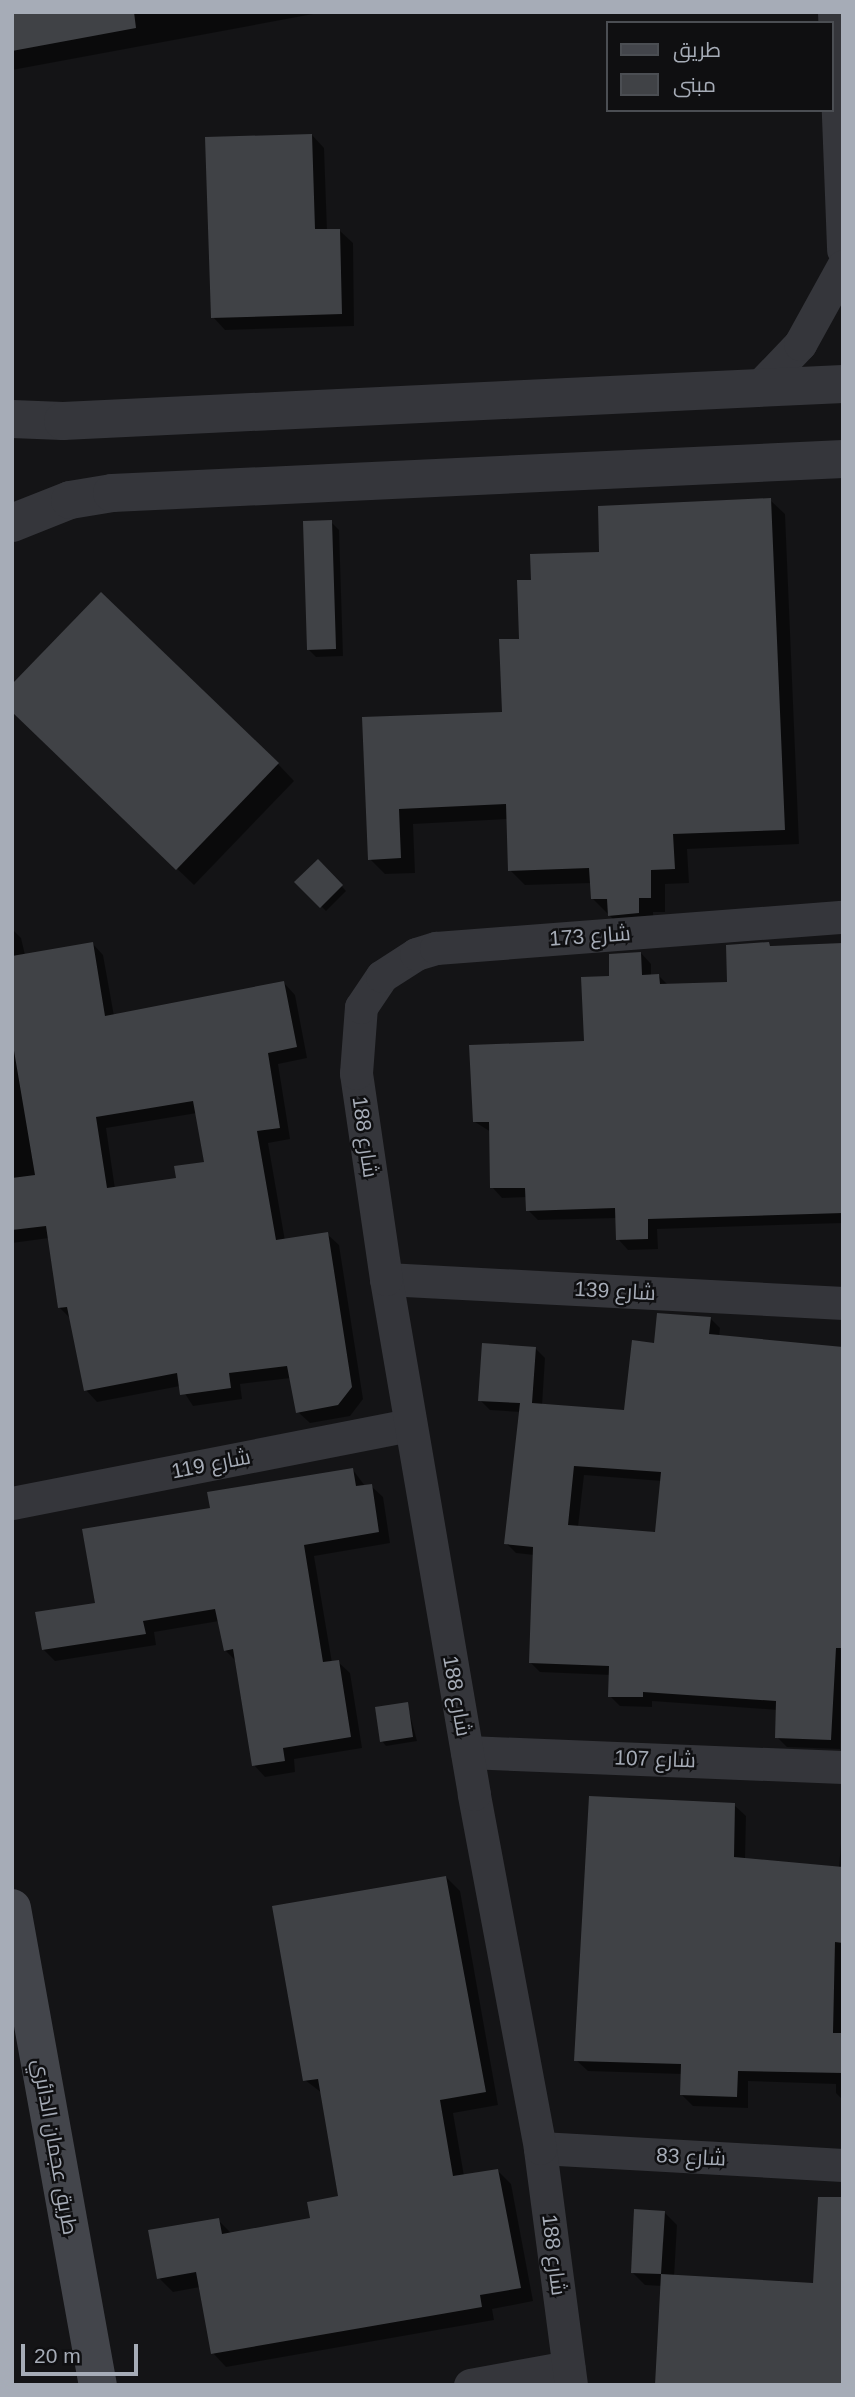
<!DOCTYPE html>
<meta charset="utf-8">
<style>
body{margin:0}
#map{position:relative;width:855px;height:2397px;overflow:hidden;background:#141416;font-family:Helvetica,Cairo,sans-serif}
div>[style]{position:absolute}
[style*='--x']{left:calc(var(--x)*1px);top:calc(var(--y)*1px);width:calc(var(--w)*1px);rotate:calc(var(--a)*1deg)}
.shadow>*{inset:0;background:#0007}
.building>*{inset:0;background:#404246}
.minor>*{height:33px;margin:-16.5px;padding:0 16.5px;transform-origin:16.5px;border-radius:16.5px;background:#35363b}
.tertiary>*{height:38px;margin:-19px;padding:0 19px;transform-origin:19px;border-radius:19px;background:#35363b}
.secondary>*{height:38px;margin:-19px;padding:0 19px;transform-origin:19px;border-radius:19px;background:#43454b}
span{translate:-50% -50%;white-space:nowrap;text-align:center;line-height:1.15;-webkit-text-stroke:5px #0f0f11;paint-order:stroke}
.street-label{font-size:21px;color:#a6acb7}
.frame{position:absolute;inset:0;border:14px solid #a6acb7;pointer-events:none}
.legend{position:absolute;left:606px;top:21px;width:228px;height:91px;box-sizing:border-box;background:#0f0f11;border:2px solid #4b4e53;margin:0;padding:9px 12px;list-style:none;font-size:21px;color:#a6acb7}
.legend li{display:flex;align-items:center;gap:14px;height:35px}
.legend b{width:35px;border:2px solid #4b4e53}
.scale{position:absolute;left:21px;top:2344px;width:117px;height:32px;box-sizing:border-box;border:4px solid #a6acb7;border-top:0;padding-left:9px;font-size:21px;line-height:24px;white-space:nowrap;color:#a6acb7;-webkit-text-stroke:5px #0f0f11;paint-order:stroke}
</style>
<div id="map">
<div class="shadow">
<i style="clip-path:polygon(12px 12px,324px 12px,12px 70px)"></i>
<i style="clip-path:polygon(312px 135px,324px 148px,327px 231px,340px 231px,353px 243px,354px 326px,225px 330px,213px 317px)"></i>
<i style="clip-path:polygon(770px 500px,785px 514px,799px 844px,687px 849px,689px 883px,665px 884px,665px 912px,653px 912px,654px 928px,624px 930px,592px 898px,592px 883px,525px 885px,510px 870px,508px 819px,413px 824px,415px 873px,385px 874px,370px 859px,364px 719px,504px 713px,533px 581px,601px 553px)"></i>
<i style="clip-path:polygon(331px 522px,339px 530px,343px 656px,316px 657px,308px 649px)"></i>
<i style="clip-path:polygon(12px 710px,278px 764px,294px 781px,194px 885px)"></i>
<i style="clip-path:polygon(318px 861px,346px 891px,326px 911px,297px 882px)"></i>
<i style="clip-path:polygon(evenodd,12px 929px,21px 938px,25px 955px,92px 943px,103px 955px,114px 1016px,284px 983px,295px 995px,307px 1058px,278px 1064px,290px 1139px,268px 1143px,285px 1241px,327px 1234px,339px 1245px,363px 1399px,350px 1416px,310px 1423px,298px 1412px,291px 1378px,240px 1384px,242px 1399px,193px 1406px,180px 1386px,97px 1402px,86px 1390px,72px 1320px,59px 1307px,49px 1238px,12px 1243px,12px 929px,197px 1113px,206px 1163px,178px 1180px,115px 1189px,106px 1128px,197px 1113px)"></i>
<i style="clip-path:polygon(843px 944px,843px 1223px,657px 1229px,658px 1249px,628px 1250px,618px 1239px,617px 1218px,538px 1220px,528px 1210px,527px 1197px,502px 1198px,492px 1187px,491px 1132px,475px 1122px,585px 1042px,611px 978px,641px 953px,651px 964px,651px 976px,659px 976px,668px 985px,729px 983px,728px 947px)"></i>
<i style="clip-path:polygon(evenodd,710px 1318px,720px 1328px,719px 1337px,843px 1351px,840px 1749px,787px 1747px,777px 1737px,778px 1710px,652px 1701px,652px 1707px,620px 1706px,610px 1696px,611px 1675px,540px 1672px,530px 1662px,534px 1555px,516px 1553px,506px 1543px,521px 1412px,490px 1410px,480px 1400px,535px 1348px,545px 1358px,542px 1406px,626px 1412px,656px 1345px,710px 1318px,584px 1475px,662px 1481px,657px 1534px,578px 1527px,584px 1475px)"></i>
<i style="clip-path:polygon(353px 1470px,365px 1486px,371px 1486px,383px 1497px,390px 1543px,314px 1556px,332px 1663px,338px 1662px,350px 1673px,362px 1748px,294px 1759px,295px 1772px,265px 1777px,254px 1765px,237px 1662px,225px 1650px,219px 1621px,154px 1632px,156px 1645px,55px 1661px,43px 1649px,212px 1509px)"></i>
<i style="clip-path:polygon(407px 1704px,417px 1741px,386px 1746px,382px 1741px)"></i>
<i style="clip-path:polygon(734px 1805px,746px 1816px,745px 1859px,839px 1868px,843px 1819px,843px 2100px,836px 2093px,836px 2084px,748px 2081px,748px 2108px,693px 2106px,682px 2095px,682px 2074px,588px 2071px,576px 2060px)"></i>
<i style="clip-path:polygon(446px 1877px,460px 1891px,498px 2105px,453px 2113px,464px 2176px,498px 2171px,511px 2184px,533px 2301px,492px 2309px,494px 2320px,226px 2367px,213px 2353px,200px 2287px,173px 2292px,159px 2278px,218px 2220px,232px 2234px,312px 2220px,340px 2198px,322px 2093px,305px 2080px)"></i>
<i style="clip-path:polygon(664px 2212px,677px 2225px,674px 2277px,814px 2285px,843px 2385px,651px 2385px,657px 2382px,662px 2286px,645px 2285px,632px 2272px)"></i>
</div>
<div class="building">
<i style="clip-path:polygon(12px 12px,134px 12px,136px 28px,12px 51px)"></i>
<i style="clip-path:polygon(312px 134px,315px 229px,340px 229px,342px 314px,211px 318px,205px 137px)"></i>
<i style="clip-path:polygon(771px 498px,785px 830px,673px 834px,675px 869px,651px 870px,651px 898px,639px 898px,639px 913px,608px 916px,607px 899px,591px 899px,589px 868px,508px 871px,506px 804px,399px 809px,401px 858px,368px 860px,362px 717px,502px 712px,499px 639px,519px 639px,517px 580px,531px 580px,530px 554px,599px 552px,598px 506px)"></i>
<i style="clip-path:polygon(332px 520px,336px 649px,307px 650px,303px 521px)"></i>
<i style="clip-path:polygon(101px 592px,279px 763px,176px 870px,12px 712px,12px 684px)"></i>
<i style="clip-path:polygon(318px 859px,343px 885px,320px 908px,294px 882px)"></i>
<i style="clip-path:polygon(evenodd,93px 942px,105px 1016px,284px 981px,297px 1047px,268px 1053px,280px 1128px,257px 1131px,276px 1240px,328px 1232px,352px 1387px,338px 1405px,296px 1413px,287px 1366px,229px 1373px,231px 1388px,180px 1395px,177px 1373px,84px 1391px,67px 1307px,58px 1308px,46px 1226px,12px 1230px,12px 1178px,35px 1175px,12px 1039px,12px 956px,93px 942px,193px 1101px,204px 1162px,174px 1166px,176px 1178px,107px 1188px,96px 1117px,193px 1101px)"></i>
<i style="clip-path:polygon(769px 942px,770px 946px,843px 943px,843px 1213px,648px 1219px,648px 1239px,616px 1240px,615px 1208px,526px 1211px,525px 1188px,490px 1188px,489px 1122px,473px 1122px,469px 1045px,584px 1041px,581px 977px,609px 976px,609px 954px,641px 952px,642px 975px,659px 974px,660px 984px,727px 982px,726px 945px)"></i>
<i style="clip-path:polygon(evenodd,657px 1313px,711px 1317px,709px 1334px,843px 1347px,843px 1648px,836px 1648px,831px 1740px,775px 1738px,776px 1701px,643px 1692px,643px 1697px,608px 1697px,609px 1666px,529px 1663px,533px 1547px,504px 1544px,520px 1403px,478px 1401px,482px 1343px,536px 1347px,532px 1403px,624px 1410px,632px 1340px,654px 1343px,657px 1313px,574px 1466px,661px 1472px,655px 1532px,568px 1525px,574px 1466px)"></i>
<i style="clip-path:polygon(353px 1468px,356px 1486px,372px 1484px,379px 1532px,304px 1545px,323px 1662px,339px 1660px,351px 1737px,283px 1748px,285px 1761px,252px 1766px,233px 1649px,224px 1651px,215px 1609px,143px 1621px,146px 1634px,42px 1650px,35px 1612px,95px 1603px,82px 1529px,210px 1508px,207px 1492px)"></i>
<i style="clip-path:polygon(408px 1702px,413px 1737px,380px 1742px,375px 1707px)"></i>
<i style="clip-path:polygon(589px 1796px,735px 1803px,734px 1857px,843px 1867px,843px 1943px,835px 1942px,833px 2033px,843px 2033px,843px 2073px,738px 2071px,737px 2097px,680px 2095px,681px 2064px,574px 2061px)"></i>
<i style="clip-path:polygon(446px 1876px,486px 2092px,440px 2100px,453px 2176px,498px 2169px,521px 2288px,480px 2295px,482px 2307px,211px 2354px,196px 2272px,157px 2279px,148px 2230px,219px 2218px,222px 2234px,310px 2218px,307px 2202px,338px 2196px,318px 2079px,303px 2081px,272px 1906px)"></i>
<i style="clip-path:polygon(818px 2197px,843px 2197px,843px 2385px,655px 2385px,661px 2274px,813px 2283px)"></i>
<i style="clip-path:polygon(634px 2209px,665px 2211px,661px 2274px,631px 2273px)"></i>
</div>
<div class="minor">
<i style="--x:834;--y:12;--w:238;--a:87.8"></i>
<i style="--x:758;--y:388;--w:61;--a:-46.3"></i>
<i style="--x:800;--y:344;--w:89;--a:-61.1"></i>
<i style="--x:386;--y:1279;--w:458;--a:3"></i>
<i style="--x:12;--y:1503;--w:405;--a:-11.1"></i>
<i style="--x:467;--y:1752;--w:376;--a:2.3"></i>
<i style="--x:540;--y:2148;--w:303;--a:3.2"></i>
<i style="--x:470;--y:2385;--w:100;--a:-10.4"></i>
<i style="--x:571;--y:2385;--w:239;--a:-97.5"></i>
<i style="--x:540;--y:2148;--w:360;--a:-100.6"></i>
<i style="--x:474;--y:1794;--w:522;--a:-99.7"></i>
<i style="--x:386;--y:1279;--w:208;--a:-98.3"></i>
<i style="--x:356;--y:1073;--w:66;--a:-85.7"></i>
<i style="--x:361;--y:1007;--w:37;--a:-56"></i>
<i style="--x:382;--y:976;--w:40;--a:-32.9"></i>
<i style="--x:416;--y:954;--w:21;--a:-17"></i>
<i style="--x:436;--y:948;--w:408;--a:-4.4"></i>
</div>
<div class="tertiary">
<i style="--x:12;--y:419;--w:51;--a:2.2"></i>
<i style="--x:63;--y:421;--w:781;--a:-2.72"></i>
<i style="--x:12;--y:523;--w:62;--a:-21.6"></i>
<i style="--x:70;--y:500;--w:43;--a:-9.5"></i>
<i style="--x:112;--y:493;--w:732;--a:-2.66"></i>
</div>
<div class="secondary">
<i style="--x:12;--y:1908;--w:485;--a:79.8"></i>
</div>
<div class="street-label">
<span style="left:590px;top:936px;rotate:-4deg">شارع 173</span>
<span style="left:365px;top:1137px;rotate:82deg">شارع 188</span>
<span style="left:615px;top:1291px;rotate:3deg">شارع 139</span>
<span style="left:211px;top:1464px;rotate:-11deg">شارع 119</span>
<span style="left:457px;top:1696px;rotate:80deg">شارع 188</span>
<span style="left:655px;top:1759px;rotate:2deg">شارع 107</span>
<span style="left:55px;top:2147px;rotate:80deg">طريق عجمان الدائري</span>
<span style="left:691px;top:2157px;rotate:3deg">شارع 83</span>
<span style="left:554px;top:2255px;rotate:83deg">شارع 188</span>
</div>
<div class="frame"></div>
<ul class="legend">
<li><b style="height:9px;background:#43454b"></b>طريق</li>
<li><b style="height:19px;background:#404246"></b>مبنى</li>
</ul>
<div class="scale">20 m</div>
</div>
